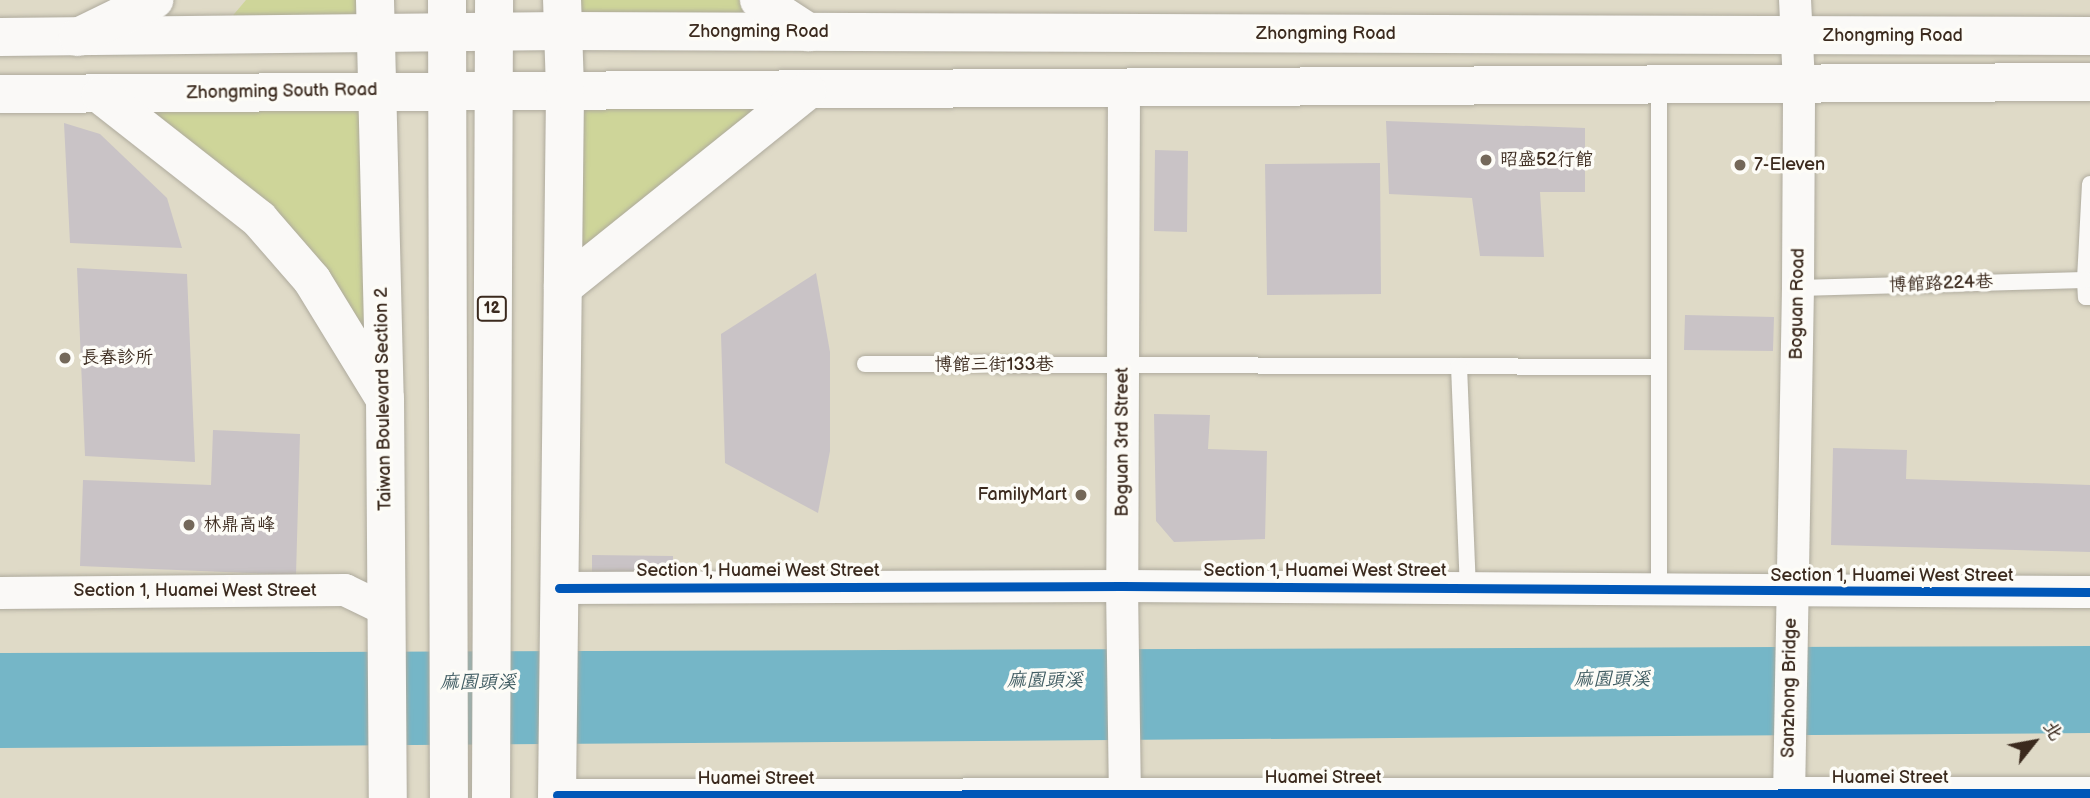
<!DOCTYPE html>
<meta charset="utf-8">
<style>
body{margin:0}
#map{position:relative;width:2090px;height:798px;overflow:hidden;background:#dfdac7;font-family:"Balsamiq Sans","LXGW WenKai TC",sans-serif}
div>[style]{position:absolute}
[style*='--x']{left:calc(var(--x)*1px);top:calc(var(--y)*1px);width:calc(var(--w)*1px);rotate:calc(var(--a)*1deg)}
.green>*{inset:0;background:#ced599}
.water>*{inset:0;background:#75b6c7}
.building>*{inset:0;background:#c9c3c6}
.roads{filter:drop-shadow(0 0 2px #aeaa9d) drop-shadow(0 0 2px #aeaa9d)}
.lane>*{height:16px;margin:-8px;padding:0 8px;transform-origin:8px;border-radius:8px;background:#faf9f7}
.street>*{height:32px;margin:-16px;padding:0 16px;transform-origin:16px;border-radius:16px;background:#faf9f7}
.secondary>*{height:38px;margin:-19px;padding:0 19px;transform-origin:19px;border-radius:19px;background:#faf9f7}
.primary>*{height:38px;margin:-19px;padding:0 19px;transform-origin:19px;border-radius:19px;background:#faf9f7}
.cycleway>*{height:9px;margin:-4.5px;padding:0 4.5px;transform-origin:4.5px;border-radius:4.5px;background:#0057b8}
.dots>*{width:19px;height:19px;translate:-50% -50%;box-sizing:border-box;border:4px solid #fdfcf7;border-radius:50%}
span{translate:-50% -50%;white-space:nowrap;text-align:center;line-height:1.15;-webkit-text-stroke:7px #fdfcf7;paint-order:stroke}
.shield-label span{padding:2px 5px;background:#fdfcf7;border:2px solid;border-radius:5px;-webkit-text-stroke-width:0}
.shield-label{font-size:16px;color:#3b2a1e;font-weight:700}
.street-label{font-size:18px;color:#3b2a1e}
.poi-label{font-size:18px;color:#3b2a1e}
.left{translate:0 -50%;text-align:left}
.right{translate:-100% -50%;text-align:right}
.water-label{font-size:19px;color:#405c62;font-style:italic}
.north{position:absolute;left:1999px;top:707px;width:70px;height:70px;-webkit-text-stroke:5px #fdfcf7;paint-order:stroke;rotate:59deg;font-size:19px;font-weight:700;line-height:28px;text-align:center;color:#3b2a1e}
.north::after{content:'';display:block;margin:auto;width:24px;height:32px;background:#3b2a1e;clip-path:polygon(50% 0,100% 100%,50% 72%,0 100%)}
</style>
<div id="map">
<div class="green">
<i style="clip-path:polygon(246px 0,364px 0,364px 22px,224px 26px)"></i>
<i style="clip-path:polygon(574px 0,765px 0,783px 18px,573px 16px)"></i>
<i style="clip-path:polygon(776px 100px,571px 268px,582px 105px)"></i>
<i style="clip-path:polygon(366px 106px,375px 363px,131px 107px)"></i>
</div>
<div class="water">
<i style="clip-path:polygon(2090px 646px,2090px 733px,0 748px,0 653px)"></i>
</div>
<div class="building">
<i style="clip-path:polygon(1386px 121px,1585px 128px,1585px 192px,1540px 192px,1544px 257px,1480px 256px,1472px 198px,1389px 194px)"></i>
<i style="clip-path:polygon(64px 123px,100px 134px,167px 198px,182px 248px,70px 243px)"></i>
<i style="clip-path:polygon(1155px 150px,1188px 151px,1187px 232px,1154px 231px)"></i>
<i style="clip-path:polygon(1380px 163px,1381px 294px,1267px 295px,1265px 164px)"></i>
<i style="clip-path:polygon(77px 268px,187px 274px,195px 462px,85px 456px)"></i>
<i style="clip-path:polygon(816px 273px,830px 352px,830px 451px,818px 513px,725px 463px,721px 334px)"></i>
<i style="clip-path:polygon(1685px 315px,1774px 317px,1773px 351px,1684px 350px)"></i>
<i style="clip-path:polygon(1154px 414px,1210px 415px,1208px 449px,1267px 451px,1265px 539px,1174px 542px,1156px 521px)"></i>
<i style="clip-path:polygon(213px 430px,300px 434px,296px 575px,80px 566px,83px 480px,211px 485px)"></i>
<i style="clip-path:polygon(1833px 448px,1907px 450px,1906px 479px,2090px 485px,2090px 552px,1831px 545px)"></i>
<i style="clip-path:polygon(592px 555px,673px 556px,673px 575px,592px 575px)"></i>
</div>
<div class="roads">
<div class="lane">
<i style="--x:1659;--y:84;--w:506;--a:90"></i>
<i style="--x:2090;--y:184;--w:96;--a:93"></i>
<i style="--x:2085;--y:280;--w:17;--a:87"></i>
<i style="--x:2086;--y:297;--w:4;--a:0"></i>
<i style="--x:1798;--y:288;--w:287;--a:-1.6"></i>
<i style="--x:865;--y:364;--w:794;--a:0.22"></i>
<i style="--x:1459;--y:366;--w:222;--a:87.7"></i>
</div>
<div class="street">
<i style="--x:1124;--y:87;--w:499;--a:90.2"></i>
<i style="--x:1122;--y:586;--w:212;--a:89.2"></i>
<i style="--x:559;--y:588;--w:563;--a:-0.2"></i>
<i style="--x:1122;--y:586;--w:968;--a:0.36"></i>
<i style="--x:0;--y:593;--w:345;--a:-0.5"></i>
<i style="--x:345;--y:590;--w:46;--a:26"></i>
<i style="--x:557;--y:795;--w:1533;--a:-0.07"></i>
<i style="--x:1789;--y:798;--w:510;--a:-88.99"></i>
<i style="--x:1798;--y:288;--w:204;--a:-89.7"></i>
<i style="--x:1799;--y:84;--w:84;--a:-92.7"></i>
</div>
<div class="secondary">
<i style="--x:0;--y:37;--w:562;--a:-0.61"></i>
<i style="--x:562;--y:31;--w:1528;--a:0.19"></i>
<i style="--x:0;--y:94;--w:2090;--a:-0.33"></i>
</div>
<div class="primary">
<i style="--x:375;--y:0;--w:398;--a:88.6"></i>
<i style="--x:385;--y:398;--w:400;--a:89.6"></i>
<i style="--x:447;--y:0;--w:798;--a:89.86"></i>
<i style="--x:759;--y:0;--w:59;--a:33.1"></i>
<i style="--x:78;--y:37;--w:85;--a:-26"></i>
<i style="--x:101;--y:95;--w:201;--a:38.1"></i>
<i style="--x:259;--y:219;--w:81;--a:49"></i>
<i style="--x:312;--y:280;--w:136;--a:58.5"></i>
<i style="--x:563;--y:287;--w:313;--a:-38.8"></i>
<i style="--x:491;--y:798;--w:798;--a:-89.78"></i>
<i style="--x:557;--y:798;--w:709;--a:-89.35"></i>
<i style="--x:565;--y:89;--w:89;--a:-91.9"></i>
</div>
</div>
<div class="cycleway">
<i style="--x:559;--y:588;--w:563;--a:-0.2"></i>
<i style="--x:1122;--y:586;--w:968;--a:0.36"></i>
<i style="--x:557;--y:795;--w:1533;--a:-0.07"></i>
</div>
<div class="dots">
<i style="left:1486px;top:160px;background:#746859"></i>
<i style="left:1740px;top:165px;background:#746859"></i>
<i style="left:65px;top:358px;background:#746859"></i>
<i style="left:1081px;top:495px;background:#746859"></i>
<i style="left:189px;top:525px;background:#746859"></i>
</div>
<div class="shield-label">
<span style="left:492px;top:309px">12</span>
</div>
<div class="street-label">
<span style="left:759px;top:32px">Zhongming Road</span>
<span style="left:1326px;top:34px">Zhongming Road</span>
<span style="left:1893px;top:36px">Zhongming Road</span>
<span style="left:282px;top:92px;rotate:-1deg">Zhongming South Road</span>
<span style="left:1941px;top:284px;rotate:-2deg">博館路224巷</span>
<span style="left:1798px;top:304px;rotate:-89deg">Boguan Road</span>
<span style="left:994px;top:365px">博館三街133巷</span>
<span style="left:384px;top:399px;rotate:-91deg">Taiwan Boulevard Section 2</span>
<span style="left:1123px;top:442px;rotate:-90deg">Boguan 3rd Street</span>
<span style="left:758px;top:571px">Section 1, Huamei West Street</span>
<span style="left:1325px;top:571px">Section 1, Huamei West Street</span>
<span style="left:1892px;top:576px">Section 1, Huamei West Street</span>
<span style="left:195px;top:591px">Section 1, Huamei West Street</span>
<span style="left:1790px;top:688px;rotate:-89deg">Sanzhong Bridge</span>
<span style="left:1323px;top:778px">Huamei Street</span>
<span style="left:1890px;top:778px">Huamei Street</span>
<span style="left:756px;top:779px">Huamei Street</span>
</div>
<div class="poi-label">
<span class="left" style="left:1500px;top:160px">昭盛52行館</span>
<span class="left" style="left:1754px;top:165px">7-Eleven</span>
<span class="left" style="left:81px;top:358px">長春診所</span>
<span class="right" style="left:1067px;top:495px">FamilyMart</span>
<span class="left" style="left:203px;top:525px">林鼎高峰</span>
</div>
<div class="water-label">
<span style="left:1612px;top:680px">麻園頭溪</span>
<span style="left:1045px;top:681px">麻園頭溪</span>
<span style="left:478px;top:683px">麻園頭溪</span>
</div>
<div class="north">北</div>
</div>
